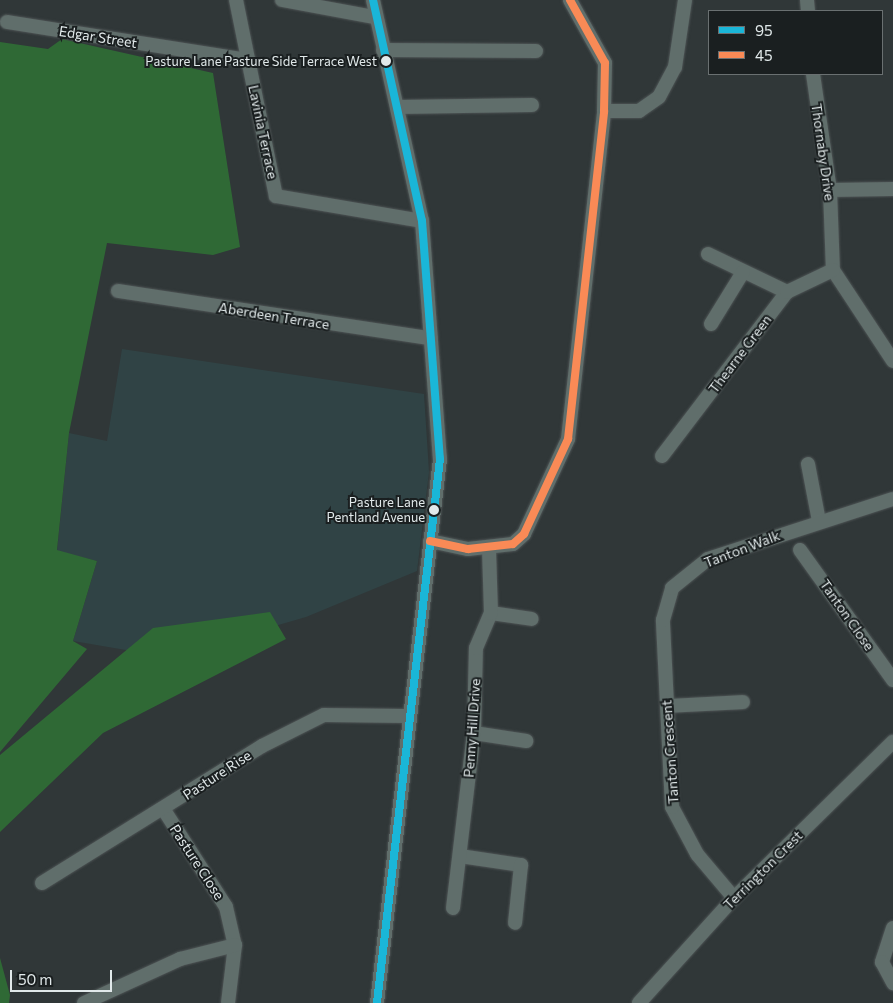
<!DOCTYPE html>
<style>
body{margin:0}
#map{position:relative;width:893px;height:1003px;overflow:hidden;background:#303738;font-family:Commissioner,sans-serif}
div>[style]{position:absolute}
[style*='--x']{left:calc(var(--x)*1px);top:calc(var(--y)*1px);width:calc(var(--w)*1px);rotate:calc(var(--a)*1deg)}
.built>*{inset:0;background:#304345}
.green>*{inset:0;background:#2f6935}
.roads{filter:drop-shadow(0 0 1px #4d5354) drop-shadow(0 0 1px #4d5354)}
.street>*{height:14px;margin:-7px;padding:0 7px;transform-origin:7px;border-radius:7px;background:#606e6b}
.bus-1>*{height:8px;margin:-4px;padding:0 4px;transform-origin:4px;border-radius:4px;background:#1ab6d8}
.bus-2>*{height:8px;margin:-4px;padding:0 4px;transform-origin:4px;border-radius:4px;background:#f98a56}
.dots>*{width:14px;height:14px;translate:-50% -50%;box-sizing:border-box;border:2px solid #1a1f20;border-radius:50%}
span{translate:-50% -50%;white-space:nowrap;text-align:center;line-height:1.15;-webkit-text-stroke:4px #1a1f20;paint-order:stroke}
.bus-label{font-size:13px;color:#e1e9ea}
.right{translate:-100% -50%;text-align:right}
.street-label{font-size:14px;color:#e1e9ea}
.legend{position:absolute;left:708px;top:10px;width:175px;height:65px;box-sizing:border-box;background:#1a1f20;border:1px solid #6a7071;margin:0;padding:6px 9px;list-style:none;font-size:15px;color:#e1e9ea}
.legend li{display:flex;align-items:center;gap:10px;height:25px}
.legend b{width:25px;border:1px solid #6a7071}
.scale{position:absolute;left:10px;top:970px;width:102px;height:22px;box-sizing:border-box;border:2px solid #e1e9ea;border-top:0;padding-left:6px;font-size:15px;line-height:18px;white-space:nowrap;color:#e1e9ea;-webkit-text-stroke:4px #1a1f20;paint-order:stroke}
</style>
<div id="map">
<div class="built">
<i style="clip-path:polygon(122px 349px,424px 394px,429px 472px,417px 571px,306px 617px,167px 657px,73px 641px,97px 561px,57px 551px,69px 433px,107px 441px)"></i>
</div>
<div class="green">
<i style="clip-path:polygon(62px 39px,213px 73px,240px 247px,213px 255px,107px 243px,69px 433px,57px 550px,97px 561px,73px 641px,87px 649px,0 752px,0 42px,48px 49px)"></i>
<i style="clip-path:polygon(270px 612px,286px 639px,103px 733px,0 832px,0 755px,153px 628px)"></i>
<i style="clip-path:polygon(0 958px,10px 995px,9px 1003px,0 1003px)"></i>
</div>
<div class="roads">
<div class="street">
<i style="--x:236;--y:0;--w:200;--a:78.5"></i>
<i style="--x:276;--y:196;--w:148;--a:9.7"></i>
<i style="--x:282;--y:0;--w:94;--a:10.5"></i>
<i style="--x:373;--y:0;--w:226;--a:77.5"></i>
<i style="--x:422;--y:221;--w:239;--a:85.7"></i>
<i style="--x:440;--y:459;--w:548;--a:96.61"></i>
<i style="--x:807;--y:0;--w:11;--a:85"></i>
<i style="--x:7;--y:22;--w:244;--a:9"></i>
<i style="--x:383;--y:50;--w:153;--a:0.4"></i>
<i style="--x:813;--y:74;--w:117;--a:81.7"></i>
<i style="--x:830;--y:190;--w:80;--a:87.9"></i>
<i style="--x:833;--y:270;--w:109;--a:56.6"></i>
<i style="--x:397;--y:107;--w:135;--a:-0.8"></i>
<i style="--x:604;--y:111;--w:35;--a:0"></i>
<i style="--x:639;--y:111;--w:24;--a:-35"></i>
<i style="--x:659;--y:97;--w:34;--a:-62"></i>
<i style="--x:675;--y:67;--w:68;--a:-81.5"></i>
<i style="--x:830;--y:190;--w:63;--a:-0.9"></i>
<i style="--x:708;--y:254;--w:88;--a:25.7"></i>
<i style="--x:118;--y:291;--w:316;--a:8.6"></i>
<i style="--x:711;--y:324;--w:61;--a:-58.4"></i>
<i style="--x:662;--y:456;--w:206;--a:-52.7"></i>
<i style="--x:787;--y:292;--w:51;--a:-25.6"></i>
<i style="--x:808;--y:464;--w:58;--a:79.1"></i>
<i style="--x:430;--y:541;--w:39;--a:12"></i>
<i style="--x:468;--y:549;--w:45;--a:-6.3"></i>
<i style="--x:513;--y:544;--w:15;--a:-42"></i>
<i style="--x:524;--y:534;--w:105;--a:-65.1"></i>
<i style="--x:568;--y:439;--w:330;--a:-83.7"></i>
<i style="--x:604;--y:111;--w:48;--a:-88.8"></i>
<i style="--x:605;--y:63;--w:72;--a:-119.1"></i>
<i style="--x:800;--y:550;--w:160;--a:54.4"></i>
<i style="--x:491;--y:613;--w:41;--a:8.3"></i>
<i style="--x:667;--y:706;--w:76;--a:-3"></i>
<i style="--x:474;--y:733;--w:53;--a:8.7"></i>
<i style="--x:164;--y:810;--w:115;--a:57.4"></i>
<i style="--x:226;--y:907;--w:39;--a:77"></i>
<i style="--x:235;--y:945;--w:58;--a:96.9"></i>
<i style="--x:460;--y:856;--w:62;--a:8.4"></i>
<i style="--x:521;--y:865;--w:58;--a:95.9"></i>
<i style="--x:42;--y:883;--w:259;--a:-31.9"></i>
<i style="--x:262;--y:746;--w:69;--a:-26.6"></i>
<i style="--x:324;--y:715;--w:82;--a:0.7"></i>
<i style="--x:734;--y:898;--w:57;--a:-130.1"></i>
<i style="--x:697;--y:854;--w:53;--a:-118"></i>
<i style="--x:672;--y:807;--w:187;--a:-92.8"></i>
<i style="--x:663;--y:620;--w:33;--a:-74"></i>
<i style="--x:672;--y:588;--w:46;--a:-38.9"></i>
<i style="--x:708;--y:559;--w:194;--a:-18"></i>
<i style="--x:453;--y:908;--w:176;--a:-83.2"></i>
<i style="--x:474;--y:733;--w:85;--a:-88.7"></i>
<i style="--x:476;--y:648;--w:38;--a:-67"></i>
<i style="--x:491;--y:613;--w:64;--a:-91.8"></i>
<i style="--x:893;--y:928;--w:36;--a:108"></i>
<i style="--x:882;--y:962;--w:24;--a:62"></i>
<i style="--x:84;--y:1003;--w:106;--a:-24.6"></i>
<i style="--x:180;--y:959;--w:57;--a:-14.3"></i>
<i style="--x:639;--y:1003;--w:142;--a:-47.9"></i>
<i style="--x:734;--y:898;--w:223;--a:-44.5"></i>
</div>
</div>
<div class="bus-1">
<i style="--x:373;--y:0;--w:226;--a:77.5"></i>
<i style="--x:422;--y:221;--w:239;--a:85.7"></i>
<i style="--x:440;--y:459;--w:548;--a:96.61"></i>
</div>
<div class="bus-2">
<i style="--x:430;--y:541;--w:39;--a:12"></i>
<i style="--x:468;--y:549;--w:45;--a:-6.3"></i>
<i style="--x:513;--y:544;--w:15;--a:-42"></i>
<i style="--x:524;--y:534;--w:105;--a:-65.1"></i>
<i style="--x:568;--y:439;--w:330;--a:-83.7"></i>
<i style="--x:604;--y:111;--w:48;--a:-88.8"></i>
<i style="--x:605;--y:63;--w:72;--a:-119.1"></i>
</div>
<div class="dots">
<i style="left:386px;top:61px;background:#e1e9ea"></i>
<i style="left:434px;top:510px;background:#e1e9ea"></i>
</div>
<div class="bus-label">
<span class="right" style="left:377px;top:61px">Pasture Lane Pasture Side Terrace West</span>
<span class="right" style="left:425px;top:510px">Pasture Lane<br>Pentland Avenue</span>
</div>
<div class="street-label">
<span style="left:98px;top:37px;rotate:9deg">Edgar Street</span>
<span style="left:263px;top:132px;rotate:78deg">Lavinia Terrace</span>
<span style="left:823px;top:152px;rotate:82deg">Thornaby Drive</span>
<span style="left:274px;top:316px;rotate:9deg">Aberdeen Terrace</span>
<span style="left:740px;top:354px;rotate:-53deg">Thearne Green</span>
<span style="left:742px;top:549px;rotate:-21deg">Tanton Walk</span>
<span style="left:847px;top:615px;rotate:55deg">Tanton Close</span>
<span style="left:472px;top:728px;rotate:-86deg">Penny Hill Drive</span>
<span style="left:670px;top:752px;rotate:-94deg">Tanton Crescent</span>
<span style="left:217px;top:775px;rotate:-33deg">Pasture Rise</span>
<span style="left:197px;top:862px;rotate:57deg">Pasture Close</span>
<span style="left:763px;top:870px;rotate:-45deg">Terrington Crest</span>
</div>
<ul class="legend">
<li><b style="height:6px;background:#1ab6d8"></b>95</li>
<li><b style="height:6px;background:#f98a56"></b>45</li>
</ul>
<div class="scale">50 m</div>
</div>
